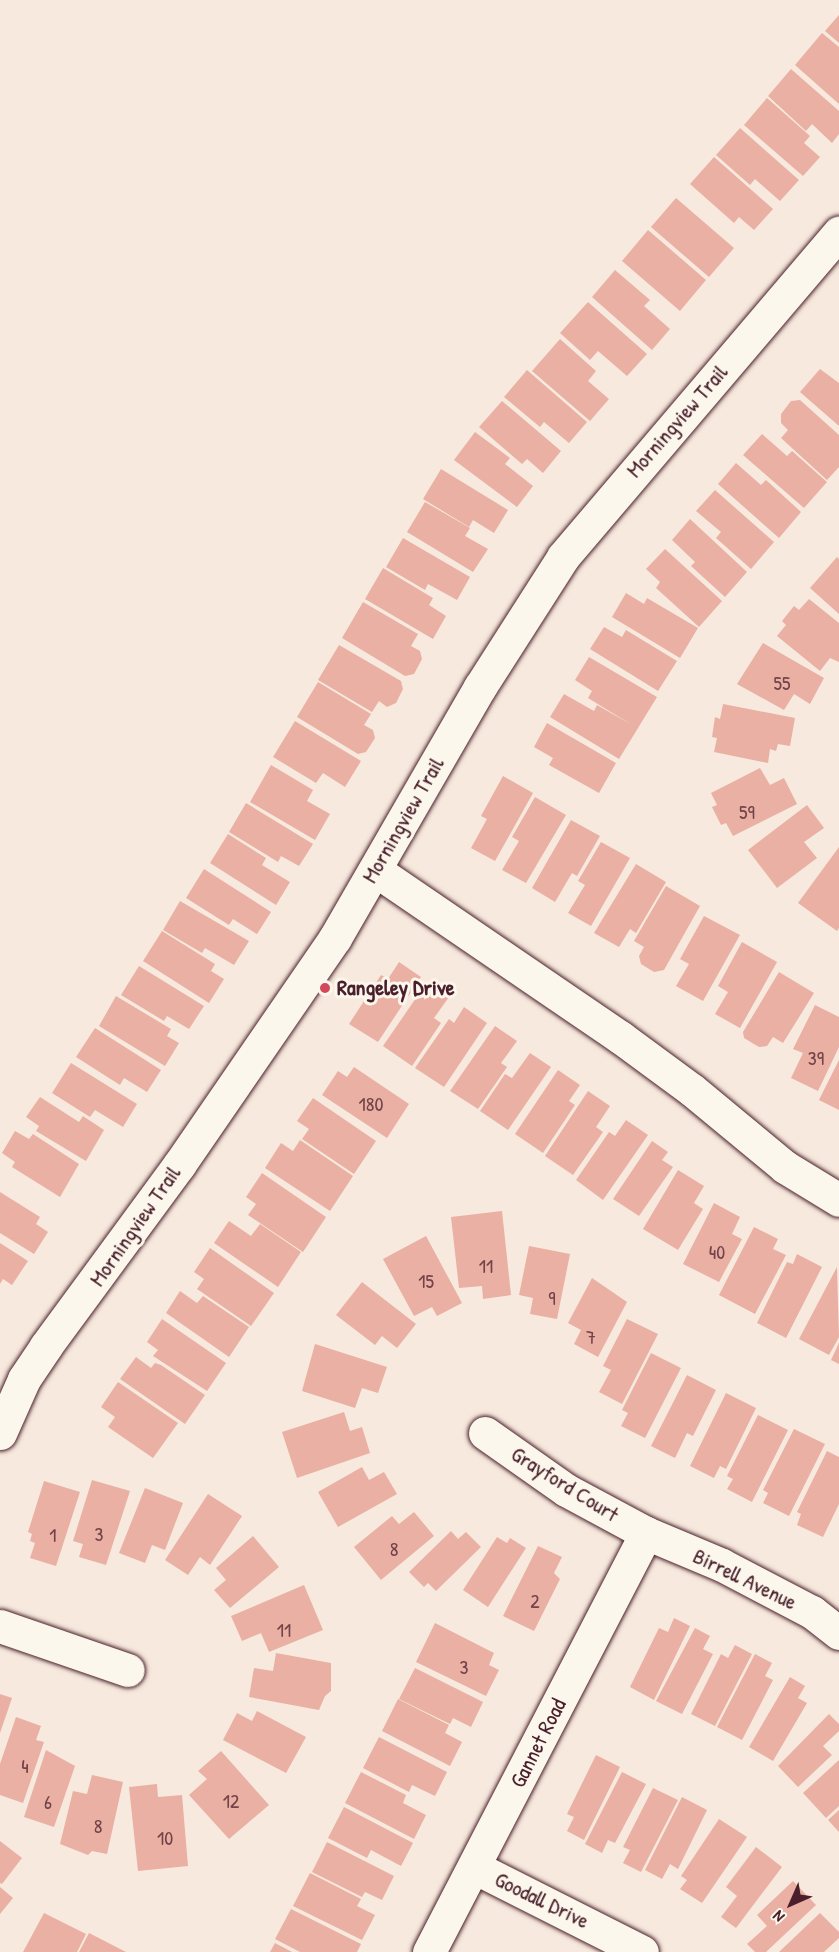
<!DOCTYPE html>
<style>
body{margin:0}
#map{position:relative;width:839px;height:1952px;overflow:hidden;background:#f7e9dd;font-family:"Patrick Hand",sans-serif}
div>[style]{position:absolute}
.building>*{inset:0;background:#e9b0a3}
.roads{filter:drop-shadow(0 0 2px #4a1f2b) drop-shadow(0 0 2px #4a1f2b)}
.minor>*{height:33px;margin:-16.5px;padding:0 16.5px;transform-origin:16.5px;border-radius:16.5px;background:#fbf7ec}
.dots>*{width:16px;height:16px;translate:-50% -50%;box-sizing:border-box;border:3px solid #fbf7ec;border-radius:50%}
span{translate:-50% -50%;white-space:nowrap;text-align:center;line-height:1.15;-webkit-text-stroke:6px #fbf7ec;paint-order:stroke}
.number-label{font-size:20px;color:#724349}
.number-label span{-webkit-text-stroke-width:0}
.street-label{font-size:22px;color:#4a1f2b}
.poi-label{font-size:22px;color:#4a1f2b;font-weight:700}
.left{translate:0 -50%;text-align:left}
.north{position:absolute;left:761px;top:1874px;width:60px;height:60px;-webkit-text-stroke:4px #fbf7ec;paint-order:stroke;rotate:225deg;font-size:16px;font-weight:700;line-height:24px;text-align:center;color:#4a1f2b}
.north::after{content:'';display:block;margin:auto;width:21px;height:27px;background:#4a1f2b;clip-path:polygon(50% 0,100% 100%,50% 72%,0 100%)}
</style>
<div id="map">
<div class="building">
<i style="clip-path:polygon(839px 15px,839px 43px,825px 31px)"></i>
<i style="clip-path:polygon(822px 33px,839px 47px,839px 104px,795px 65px)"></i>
<i style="clip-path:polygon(791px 69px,839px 111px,839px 134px,832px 143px,812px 124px,806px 131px,768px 96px)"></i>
<i style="clip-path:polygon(767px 98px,810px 136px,804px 143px,820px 157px,803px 176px,744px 125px)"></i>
<i style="clip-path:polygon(740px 128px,799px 180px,780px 201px,755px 179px,750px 185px,716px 155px)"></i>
<i style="clip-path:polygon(714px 157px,773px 209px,754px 230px,739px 217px,734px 223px,690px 184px)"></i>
<i style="clip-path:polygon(676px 198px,734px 248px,709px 277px,651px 227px)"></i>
<i style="clip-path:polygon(648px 230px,706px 280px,680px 311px,622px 261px)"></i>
<i style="clip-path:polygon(615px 270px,650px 300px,644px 306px,670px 329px,652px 350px,592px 297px)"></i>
<i style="clip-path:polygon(588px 302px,647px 354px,627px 376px,598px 351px,590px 360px,560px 333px)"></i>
<i style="clip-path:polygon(560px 339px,596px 371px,588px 381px,609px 399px,590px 421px,532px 371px)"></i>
<i style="clip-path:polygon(820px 369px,839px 383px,839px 426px,800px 392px)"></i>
<i style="clip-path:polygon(527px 370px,587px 422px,569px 443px,544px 422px,540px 427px,504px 397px)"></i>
<i style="clip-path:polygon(800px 400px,839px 435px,839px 467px,827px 480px,781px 438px,788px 430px,781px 423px,781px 414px,791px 401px)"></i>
<i style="clip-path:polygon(502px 401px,561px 451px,543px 473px,527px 459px,522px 464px,479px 427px)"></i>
<i style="clip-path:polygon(475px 432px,510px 458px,505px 464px,533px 486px,517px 507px,454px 460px)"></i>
<i style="clip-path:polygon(762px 434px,787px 456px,792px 451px,827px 482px,804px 508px,743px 455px)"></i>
<i style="clip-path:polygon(736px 463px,761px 485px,766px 480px,801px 512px,779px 538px,718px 484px)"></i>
<i style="clip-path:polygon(441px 469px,508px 510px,494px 533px,473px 520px,469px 527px,423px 499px)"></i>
<i style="clip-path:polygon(715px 490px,774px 542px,751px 569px,716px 538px,721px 532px,696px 511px)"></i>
<i style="clip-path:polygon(425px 502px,470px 528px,465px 536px,488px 549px,473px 572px,407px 532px)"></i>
<i style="clip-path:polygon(690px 519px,747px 572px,725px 597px,691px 566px,695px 562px,672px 540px)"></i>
<i style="clip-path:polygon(403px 538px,470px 577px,457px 600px,428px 584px,425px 590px,386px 567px)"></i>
<i style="clip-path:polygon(665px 549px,722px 601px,699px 627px,656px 588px,660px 582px,646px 569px)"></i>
<i style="clip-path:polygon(837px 557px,839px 559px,839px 614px,810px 588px)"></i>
<i style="clip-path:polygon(383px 568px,433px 598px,429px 605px,446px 616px,433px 639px,365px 599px)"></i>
<i style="clip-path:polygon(626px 593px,644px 604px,647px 598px,698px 628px,680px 658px,612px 617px)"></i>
<i style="clip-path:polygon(809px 599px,839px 623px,839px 662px,830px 658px,820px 671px,777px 636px,786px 625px,782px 621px,794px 606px,799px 610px)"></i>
<i style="clip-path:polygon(363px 602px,418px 634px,411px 646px,420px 651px,422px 659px,414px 674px,405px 676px,342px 638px)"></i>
<i style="clip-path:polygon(604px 627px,622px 637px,626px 630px,677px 661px,658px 691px,590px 649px)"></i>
<i style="clip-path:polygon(763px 643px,824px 678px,810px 704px,794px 694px,784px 710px,737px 684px)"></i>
<i style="clip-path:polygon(339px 645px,401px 681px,403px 689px,396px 703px,387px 707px,379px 701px,372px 712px,318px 680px)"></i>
<i style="clip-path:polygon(589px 657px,657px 697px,619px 759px,550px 717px,564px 694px,594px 711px,597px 705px,632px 725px,588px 698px,592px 691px,575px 680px)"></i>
<i style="clip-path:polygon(318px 682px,371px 714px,364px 725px,373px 730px,375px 738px,366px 752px,358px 754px,297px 717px)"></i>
<i style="clip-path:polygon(723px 704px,795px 718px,790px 746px,778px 744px,776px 751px,770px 749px,768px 763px,714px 752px,717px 738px,712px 737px,715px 717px,720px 719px)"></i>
<i style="clip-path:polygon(295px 721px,361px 761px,345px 787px,323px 773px,316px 783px,273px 757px)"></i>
<i style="clip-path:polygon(547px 723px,616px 763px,599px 793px,549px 765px,553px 758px,534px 747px)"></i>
<i style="clip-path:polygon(271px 765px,313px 790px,307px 801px,330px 814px,315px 840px,250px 802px)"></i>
<i style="clip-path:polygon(760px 768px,770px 785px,784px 778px,797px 804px,733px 836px,726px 823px,721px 825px,712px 807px,717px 805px,711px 793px)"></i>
<i style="clip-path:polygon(503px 776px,533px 793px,495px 861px,471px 848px,487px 819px,481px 816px)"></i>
<i style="clip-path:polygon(535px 797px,566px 815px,526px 883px,502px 870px,519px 841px,512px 837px)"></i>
<i style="clip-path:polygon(246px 803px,313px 844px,299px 866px,281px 856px,278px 862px,229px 832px)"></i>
<i style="clip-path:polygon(807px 805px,824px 828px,804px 842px,817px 858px,777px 888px,748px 850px)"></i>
<i style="clip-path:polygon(571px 820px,600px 836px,577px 876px,572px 873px,555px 902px,532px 888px)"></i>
<i style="clip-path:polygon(228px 834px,266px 858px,262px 865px,290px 882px,276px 905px,210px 863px)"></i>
<i style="clip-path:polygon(601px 842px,630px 858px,591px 926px,568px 913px,585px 885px,578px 881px)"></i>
<i style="clip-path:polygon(839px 847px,839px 928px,837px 931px,798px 903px)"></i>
<i style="clip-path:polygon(636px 864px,666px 882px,636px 933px,630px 929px,619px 947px,594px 933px)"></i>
<i style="clip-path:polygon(204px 869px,271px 912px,257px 934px,233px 919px,229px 925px,186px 898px)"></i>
<i style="clip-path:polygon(666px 886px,700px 906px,664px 970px,654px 972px,641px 964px,639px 956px,644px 947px,634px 941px)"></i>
<i style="clip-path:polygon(180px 901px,249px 941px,234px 965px,205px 948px,202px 953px,163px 930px)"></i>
<i style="clip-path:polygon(704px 916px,740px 935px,703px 1001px,676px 986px,689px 964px,680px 959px)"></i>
<i style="clip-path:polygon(162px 931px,215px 964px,211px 971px,224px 979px,209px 1003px,143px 961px)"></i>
<i style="clip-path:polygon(742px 942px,777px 962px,740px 1028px,715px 1014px,728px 992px,718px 986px)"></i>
<i style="clip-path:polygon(399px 962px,421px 977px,378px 1042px,349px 1024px,381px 975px,388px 979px)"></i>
<i style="clip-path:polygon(139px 966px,204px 1006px,189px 1029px,167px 1016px,164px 1021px,121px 995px)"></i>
<i style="clip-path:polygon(779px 972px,814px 993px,783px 1043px,773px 1037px,767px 1046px,759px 1047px,744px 1038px,743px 1032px)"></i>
<i style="clip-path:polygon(427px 982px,449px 997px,434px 1018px,441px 1023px,412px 1066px,383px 1046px)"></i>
<i style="clip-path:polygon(116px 996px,171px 1029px,167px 1036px,179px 1043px,165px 1066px,99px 1026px)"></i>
<i style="clip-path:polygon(815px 1005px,839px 1017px,839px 1047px,818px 1091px,791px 1078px,803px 1053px,793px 1049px)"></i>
<i style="clip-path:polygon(464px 1007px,487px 1023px,444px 1087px,415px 1068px,449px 1019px,454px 1023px)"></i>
<i style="clip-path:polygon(495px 1026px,517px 1041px,501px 1063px,507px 1067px,478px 1109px,450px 1091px)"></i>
<i style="clip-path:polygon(95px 1028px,161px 1070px,147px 1092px,124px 1078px,120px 1085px,76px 1057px)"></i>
<i style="clip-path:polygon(530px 1053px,551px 1067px,508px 1130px,480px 1111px,505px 1074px,512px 1078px)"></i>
<i style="clip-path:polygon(839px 1060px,839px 1110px,819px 1100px)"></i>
<i style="clip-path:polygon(71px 1063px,137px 1104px,123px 1127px,95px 1110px,90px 1117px,52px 1093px)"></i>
<i style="clip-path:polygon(354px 1067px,409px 1104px,387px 1138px,322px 1095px,338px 1071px,347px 1077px)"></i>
<i style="clip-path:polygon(558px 1070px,580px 1085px,569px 1101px,575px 1105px,543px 1153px,515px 1134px)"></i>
<i style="clip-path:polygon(588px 1091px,610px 1106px,596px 1127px,603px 1132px,573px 1175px,545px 1156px)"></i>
<i style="clip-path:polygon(40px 1097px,79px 1122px,83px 1116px,104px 1130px,86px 1161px,36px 1131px,39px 1126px,26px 1117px)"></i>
<i style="clip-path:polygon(313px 1098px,376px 1141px,354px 1174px,302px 1139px,309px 1129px,297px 1121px)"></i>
<i style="clip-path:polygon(626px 1120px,648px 1135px,603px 1200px,576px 1180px,609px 1132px,615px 1136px)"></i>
<i style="clip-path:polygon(15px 1131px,29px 1139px,33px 1134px,79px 1164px,60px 1197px,12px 1167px,15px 1162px,2px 1153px)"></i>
<i style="clip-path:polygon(300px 1140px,353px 1176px,330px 1211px,265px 1168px,281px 1143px,293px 1151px)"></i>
<i style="clip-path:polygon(652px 1141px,668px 1152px,662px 1160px,673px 1167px,639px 1216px,613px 1199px)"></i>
<i style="clip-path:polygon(678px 1170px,704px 1186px,694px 1203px,703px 1209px,678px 1250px,643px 1229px)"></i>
<i style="clip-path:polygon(262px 1173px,326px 1217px,303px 1252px,248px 1215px,256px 1204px,246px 1197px)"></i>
<i style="clip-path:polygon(0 1192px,40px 1217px,36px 1224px,48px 1232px,34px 1254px,0 1233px)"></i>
<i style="clip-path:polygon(714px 1203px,740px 1217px,732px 1234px,742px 1239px,719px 1282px,683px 1264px)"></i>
<i style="clip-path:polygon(502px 1211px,511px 1295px,483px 1299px,482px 1286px,459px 1288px,451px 1217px)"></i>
<i style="clip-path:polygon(229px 1221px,251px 1236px,260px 1224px,301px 1252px,278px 1287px,214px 1243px)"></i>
<i style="clip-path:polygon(754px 1227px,778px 1239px,773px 1249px,786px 1255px,755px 1314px,719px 1295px)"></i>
<i style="clip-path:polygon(426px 1236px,462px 1303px,437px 1316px,432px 1307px,414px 1316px,383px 1259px)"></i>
<i style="clip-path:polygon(0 1243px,28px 1261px,12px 1285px,3px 1279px,0 1284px)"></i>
<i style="clip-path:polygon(529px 1246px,570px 1254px,557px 1319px,530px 1314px,533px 1298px,519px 1295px)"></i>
<i style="clip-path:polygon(210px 1248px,274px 1293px,251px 1326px,197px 1289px,204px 1279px,194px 1272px)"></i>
<i style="clip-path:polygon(797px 1254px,822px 1267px,786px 1338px,757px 1323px,787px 1262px,793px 1264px)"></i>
<i style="clip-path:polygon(837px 1267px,839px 1337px,829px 1355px,799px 1339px)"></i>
<i style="clip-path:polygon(592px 1278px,627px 1302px,598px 1357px,574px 1344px,581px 1330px,568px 1323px)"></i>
<i style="clip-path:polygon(362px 1282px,416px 1324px,397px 1348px,382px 1336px,375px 1345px,336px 1315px)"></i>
<i style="clip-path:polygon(180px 1291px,197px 1303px,203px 1296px,249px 1327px,229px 1357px,166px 1313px)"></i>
<i style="clip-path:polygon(162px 1319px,226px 1363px,207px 1391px,153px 1356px,158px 1350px,147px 1342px)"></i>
<i style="clip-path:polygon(627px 1319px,658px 1334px,622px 1404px,599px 1392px,611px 1370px,603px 1366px)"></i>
<i style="clip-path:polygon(839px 1343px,839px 1364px,831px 1360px)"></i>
<i style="clip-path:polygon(315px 1344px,387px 1367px,378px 1393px,362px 1388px,355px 1408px,302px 1391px)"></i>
<i style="clip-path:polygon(651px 1353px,681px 1368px,645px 1438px,621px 1426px,628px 1413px,622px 1410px)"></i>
<i style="clip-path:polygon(136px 1357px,151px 1368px,155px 1363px,161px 1365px,205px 1395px,185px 1424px,120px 1379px)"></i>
<i style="clip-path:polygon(687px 1375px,716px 1390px,693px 1436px,687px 1433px,675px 1458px,651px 1446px)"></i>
<i style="clip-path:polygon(118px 1382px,178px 1423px,153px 1458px,108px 1427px,115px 1417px,101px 1407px)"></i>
<i style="clip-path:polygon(726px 1393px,756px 1408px,726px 1469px,720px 1466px,714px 1478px,690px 1466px)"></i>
<i style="clip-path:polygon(344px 1412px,350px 1431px,362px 1427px,370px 1453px,297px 1478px,282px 1432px)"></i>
<i style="clip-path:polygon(758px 1415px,788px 1430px,752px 1502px,727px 1489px,733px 1479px,727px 1476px)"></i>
<i style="clip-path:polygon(794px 1429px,825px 1444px,789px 1516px,763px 1503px,768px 1493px,763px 1490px)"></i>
<i style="clip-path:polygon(827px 1451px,839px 1457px,839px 1504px,823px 1537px,797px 1525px,801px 1514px,797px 1512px)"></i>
<i style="clip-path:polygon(362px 1467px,369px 1480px,384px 1472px,397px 1494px,338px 1527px,318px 1492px)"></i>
<i style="clip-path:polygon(92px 1480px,130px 1491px,106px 1565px,79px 1557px,83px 1544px,73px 1541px)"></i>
<i style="clip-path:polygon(44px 1481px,80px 1492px,56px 1566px,30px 1558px,35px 1543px,30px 1541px,32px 1534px,28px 1532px)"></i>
<i style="clip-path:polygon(145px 1488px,183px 1503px,165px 1550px,152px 1545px,145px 1563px,119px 1553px)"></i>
<i style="clip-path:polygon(208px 1494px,242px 1516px,210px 1565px,200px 1557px,188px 1575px,165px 1560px)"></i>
<i style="clip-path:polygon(414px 1512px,434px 1536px,381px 1580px,354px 1547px,392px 1516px,399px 1524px)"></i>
<i style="clip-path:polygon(451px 1531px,458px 1539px,466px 1532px,481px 1547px,436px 1591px,428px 1583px,424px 1587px,409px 1572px)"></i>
<i style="clip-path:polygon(253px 1536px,279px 1567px,230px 1608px,214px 1590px,226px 1580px,216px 1568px)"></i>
<i style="clip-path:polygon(497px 1537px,507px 1543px,510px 1538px,526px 1548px,488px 1607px,463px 1590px)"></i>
<i style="clip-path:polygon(538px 1546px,562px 1557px,554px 1573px,560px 1579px,534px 1631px,503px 1616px)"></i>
<i style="clip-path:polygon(304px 1585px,323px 1630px,269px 1652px,261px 1633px,242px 1641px,231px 1616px)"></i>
<i style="clip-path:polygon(674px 1618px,690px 1626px,654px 1700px,630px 1687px,659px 1628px,668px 1632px)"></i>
<i style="clip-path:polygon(435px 1623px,494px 1653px,489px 1665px,499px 1670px,486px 1696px,416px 1662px)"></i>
<i style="clip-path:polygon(695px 1628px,710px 1636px,703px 1649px,713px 1654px,682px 1714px,656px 1701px)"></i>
<i style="clip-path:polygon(735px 1645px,752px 1654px,715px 1726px,691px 1714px,721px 1654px,728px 1658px)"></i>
<i style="clip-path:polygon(276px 1653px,331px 1663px,331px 1691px,325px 1696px,319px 1710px,249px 1697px,254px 1668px,273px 1671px)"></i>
<i style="clip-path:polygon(755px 1654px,772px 1663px,765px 1676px,773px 1680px,742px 1740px,717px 1727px)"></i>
<i style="clip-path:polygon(415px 1668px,483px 1702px,471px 1727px,453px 1718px,450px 1724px,399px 1699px)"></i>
<i style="clip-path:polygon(790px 1677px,805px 1686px,798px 1698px,807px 1703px,773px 1761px,749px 1747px)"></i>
<i style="clip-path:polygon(0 1694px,12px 1698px,0 1733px)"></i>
<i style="clip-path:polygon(398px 1699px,449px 1725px,445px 1733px,462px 1742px,450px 1766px,382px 1731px)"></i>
<i style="clip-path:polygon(257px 1711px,306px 1737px,286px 1773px,223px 1740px,237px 1713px,252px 1721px)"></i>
<i style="clip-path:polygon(829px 1714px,839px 1724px,839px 1731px,823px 1746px,832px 1755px,798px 1787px,778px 1766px)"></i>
<i style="clip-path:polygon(16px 1717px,41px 1726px,36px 1740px,44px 1742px,23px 1803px,0 1795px,0 1764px)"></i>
<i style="clip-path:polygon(379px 1737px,447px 1772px,435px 1796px,412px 1785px,409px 1792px,363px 1768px)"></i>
<i style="clip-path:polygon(46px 1750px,75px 1766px,54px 1827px,24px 1817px)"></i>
<i style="clip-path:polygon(221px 1751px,269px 1805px,229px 1839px,189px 1795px,207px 1779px,198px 1771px)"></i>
<i style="clip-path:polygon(596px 1755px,620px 1767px,584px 1840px,567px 1831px,574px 1817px,567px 1814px)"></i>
<i style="clip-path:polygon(839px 1760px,839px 1806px,826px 1818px,803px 1793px)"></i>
<i style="clip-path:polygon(361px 1772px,406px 1795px,403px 1803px,426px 1815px,414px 1839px,345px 1803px)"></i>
<i style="clip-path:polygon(622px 1772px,646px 1784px,615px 1843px,608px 1840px,602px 1853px,585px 1844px)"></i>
<i style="clip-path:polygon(92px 1775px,123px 1782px,107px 1854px,92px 1851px,88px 1855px,60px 1844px,73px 1791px,87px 1794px)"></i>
<i style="clip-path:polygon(157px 1784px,158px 1797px,182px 1795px,188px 1866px,138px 1871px,129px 1787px)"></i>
<i style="clip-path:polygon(653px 1788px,678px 1800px,641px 1872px,623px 1863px,630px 1850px,623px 1847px)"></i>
<i style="clip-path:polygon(682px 1797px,707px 1810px,678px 1869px,670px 1864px,662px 1879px,645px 1870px)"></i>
<i style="clip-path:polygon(344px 1807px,413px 1843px,401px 1866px,371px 1850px,367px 1858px,328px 1838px)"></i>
<i style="clip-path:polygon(839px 1810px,839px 1832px,828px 1820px)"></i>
<i style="clip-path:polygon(719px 1819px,747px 1837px,702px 1903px,680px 1889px,687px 1880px,681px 1876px)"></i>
<i style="clip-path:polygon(0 1841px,22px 1858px,2px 1884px,0 1883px)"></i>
<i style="clip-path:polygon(327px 1842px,394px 1876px,382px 1900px,365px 1892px,362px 1897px,312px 1872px)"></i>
<i style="clip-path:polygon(756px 1847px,782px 1867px,736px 1928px,721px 1917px,737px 1896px,726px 1887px)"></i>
<i style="clip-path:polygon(310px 1873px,361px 1899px,357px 1906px,375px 1915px,362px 1940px,293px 1906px)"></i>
<i style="clip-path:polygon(793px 1881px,816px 1905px,766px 1952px,755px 1952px,747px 1944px,767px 1926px,757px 1915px)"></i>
<i style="clip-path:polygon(0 1887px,13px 1898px,0 1914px)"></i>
<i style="clip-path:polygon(291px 1909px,361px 1944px,357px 1952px,300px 1952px,275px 1939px)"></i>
<i style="clip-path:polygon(44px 1913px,86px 1934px,77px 1952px,23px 1952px)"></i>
<i style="clip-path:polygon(820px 1913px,839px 1932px,839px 1938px,824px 1952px,779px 1952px)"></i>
<i style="clip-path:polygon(89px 1933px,126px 1952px,79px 1952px)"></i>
<i style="clip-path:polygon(275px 1943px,292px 1952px,270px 1952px)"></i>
</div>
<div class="roads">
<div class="minor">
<i style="left:375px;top:870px;width:297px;rotate:34.3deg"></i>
<i style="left:620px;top:1037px;width:89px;rotate:36.4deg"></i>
<i style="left:692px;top:1090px;width:121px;rotate:39.6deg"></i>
<i style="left:785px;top:1167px;width:63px;rotate:31.4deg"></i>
<i style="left:0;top:1433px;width:59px;rotate:-66deg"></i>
<i style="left:24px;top:1379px;width:40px;rotate:-56deg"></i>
<i style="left:46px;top:1346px;width:225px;rotate:-53.7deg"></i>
<i style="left:179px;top:1165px;width:275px;rotate:-55.5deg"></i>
<i style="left:335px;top:938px;width:290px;rotate:-60deg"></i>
<i style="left:480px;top:687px;width:154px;rotate:-57.4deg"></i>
<i style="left:563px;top:557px;width:426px;rotate:-49.6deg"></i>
<i style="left:485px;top:1433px;width:99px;rotate:35.1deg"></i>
<i style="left:566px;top:1490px;width:91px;rotate:28.3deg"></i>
<i style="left:646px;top:1533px;width:82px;rotate:22.8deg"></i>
<i style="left:722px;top:1565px;width:102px;rotate:27.6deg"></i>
<i style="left:812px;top:1612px;width:34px;rotate:38deg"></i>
<i style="left:0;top:1626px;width:135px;rotate:19deg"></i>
<i style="left:474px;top:1867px;width:188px;rotate:26.8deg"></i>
<i style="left:429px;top:1952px;width:472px;rotate:-62.6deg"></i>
</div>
</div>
<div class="dots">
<i style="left:325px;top:988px;background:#d1495b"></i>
</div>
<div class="number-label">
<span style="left:782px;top:682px">55</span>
<span style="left:747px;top:811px">59</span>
<span style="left:816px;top:1057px">39</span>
<span style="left:371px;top:1103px">180</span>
<span style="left:717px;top:1251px">40</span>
<span style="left:486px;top:1265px">11</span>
<span style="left:426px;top:1280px">15</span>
<span style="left:552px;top:1297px">9</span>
<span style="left:591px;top:1336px">7</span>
<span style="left:99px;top:1533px">3</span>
<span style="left:53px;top:1534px">1</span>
<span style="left:394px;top:1548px">8</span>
<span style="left:535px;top:1600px">2</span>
<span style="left:284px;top:1629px">11</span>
<span style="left:464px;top:1666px">3</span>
<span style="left:25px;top:1765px">4</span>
<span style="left:231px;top:1800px">12</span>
<span style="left:48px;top:1801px">6</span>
<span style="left:98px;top:1825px">8</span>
<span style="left:165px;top:1837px">10</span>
</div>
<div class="street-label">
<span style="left:677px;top:421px;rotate:-49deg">Morningview Trail</span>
<span style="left:403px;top:820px;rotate:-60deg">Morningview Trail</span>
<span style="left:135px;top:1226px;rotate:-55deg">Morningview Trail</span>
<span style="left:565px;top:1484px;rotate:32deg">Grayford Court</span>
<span style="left:745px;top:1579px;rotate:26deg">Birrell Avenue</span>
<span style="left:538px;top:1743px;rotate:-63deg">Gannet Road</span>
<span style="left:542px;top:1900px;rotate:26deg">Goodall Drive</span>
</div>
<div class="poi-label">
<span class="left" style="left:337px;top:988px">Rangeley Drive</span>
</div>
<div class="north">N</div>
</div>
